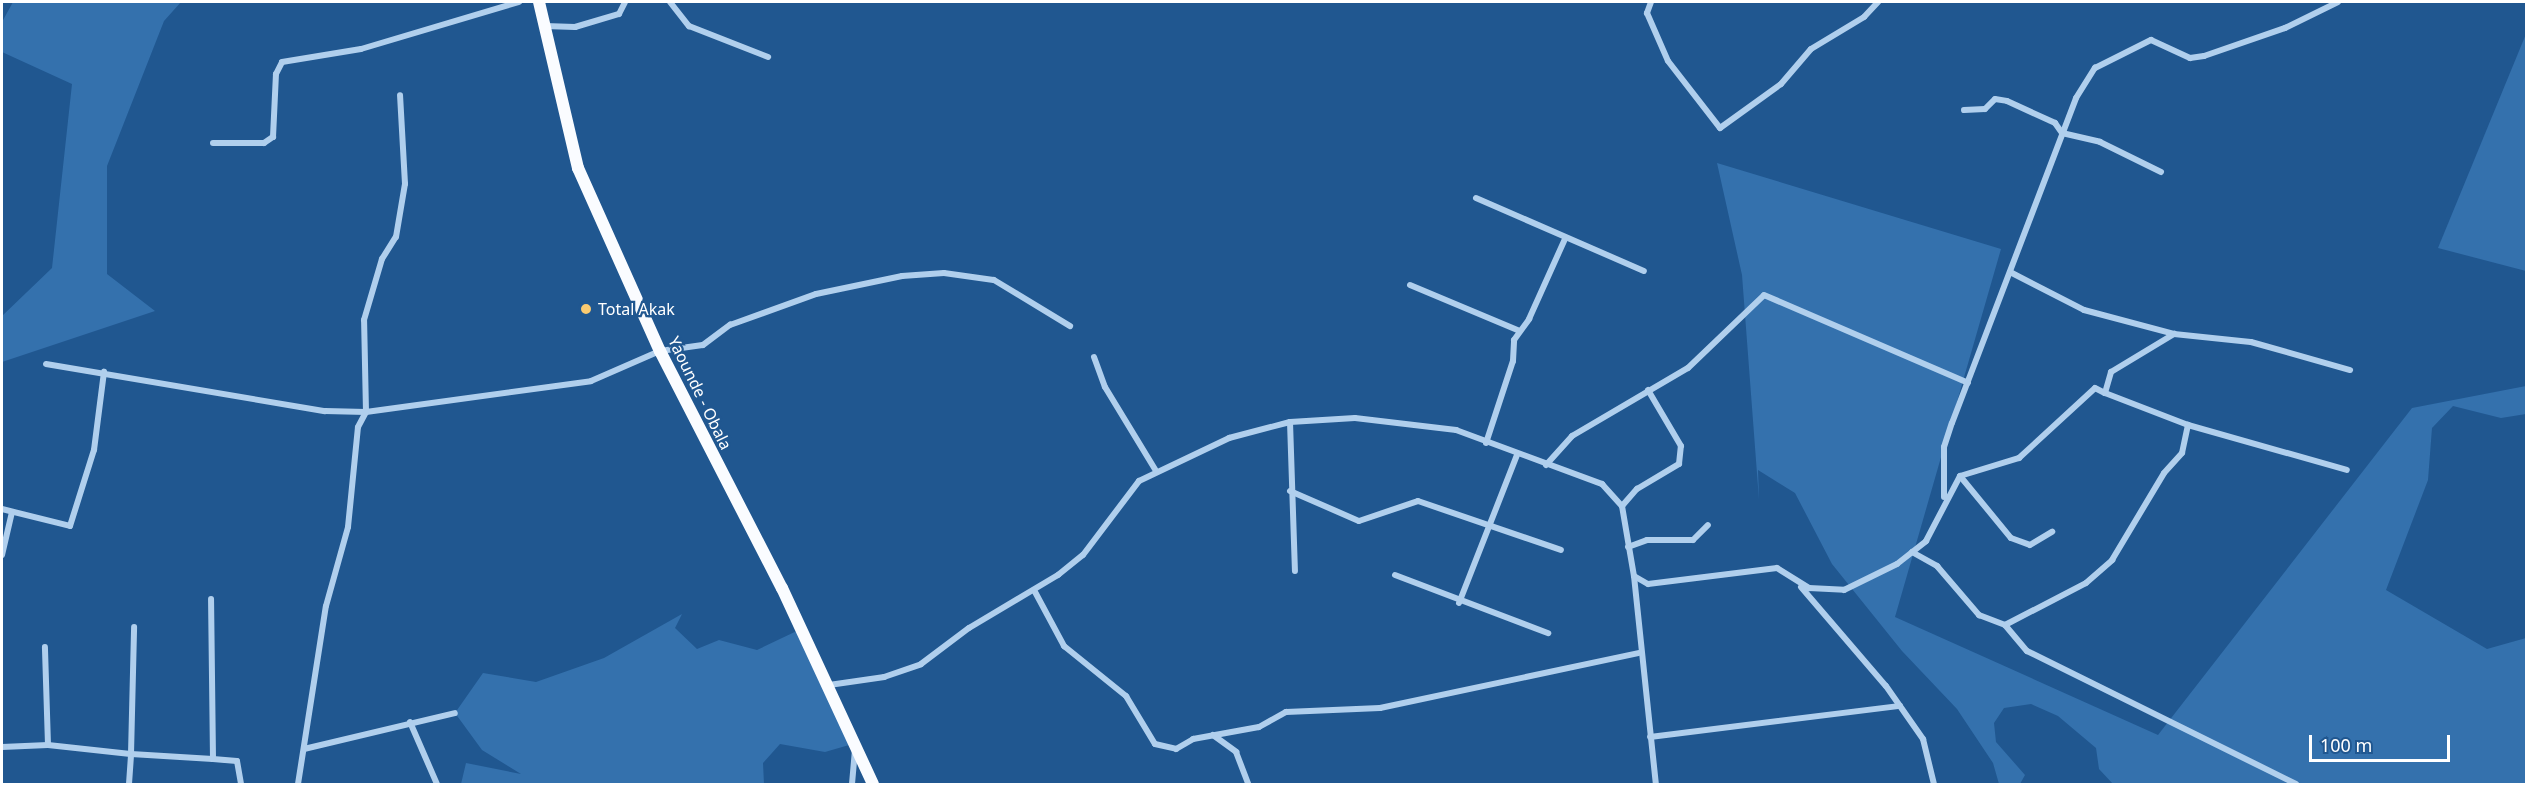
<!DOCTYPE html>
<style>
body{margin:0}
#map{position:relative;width:2528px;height:786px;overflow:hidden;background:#205790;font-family:"Noto Sans",sans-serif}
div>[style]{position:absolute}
.green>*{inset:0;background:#3471ad}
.minor>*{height:6px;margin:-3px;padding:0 3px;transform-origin:3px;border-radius:3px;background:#b0cfed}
.trunk>*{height:12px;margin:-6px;padding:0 6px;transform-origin:6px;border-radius:6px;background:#fafcff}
.dots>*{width:16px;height:16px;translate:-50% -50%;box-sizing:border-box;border:3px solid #205790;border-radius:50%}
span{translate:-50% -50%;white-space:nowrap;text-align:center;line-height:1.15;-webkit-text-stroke:4.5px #205790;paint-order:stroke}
.poi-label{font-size:16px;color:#fff}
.left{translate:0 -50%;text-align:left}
.street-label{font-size:16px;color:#fff}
.frame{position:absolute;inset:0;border:3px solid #fff;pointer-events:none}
.scale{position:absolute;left:2309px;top:735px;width:141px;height:27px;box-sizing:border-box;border:3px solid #fff;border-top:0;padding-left:8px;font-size:18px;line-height:21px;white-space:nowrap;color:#fff;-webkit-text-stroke:4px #205790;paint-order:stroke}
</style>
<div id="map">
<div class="green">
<i style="clip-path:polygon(13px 2px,181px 2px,164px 21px,107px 166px,107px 274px,155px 311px,2px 362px,2px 316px,52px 268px,72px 84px,2px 52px,2px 22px)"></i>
<i style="clip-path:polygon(2526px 34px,2526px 271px,2438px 248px)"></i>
<i style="clip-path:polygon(1717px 163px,2001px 249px,1895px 617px,2158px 735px,2412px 408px,2526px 386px,2526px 414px,2501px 418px,2453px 406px,2432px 428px,2428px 480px,2386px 590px,2487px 649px,2526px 638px,2526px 784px,2113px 784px,2099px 769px,2096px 748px,2058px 716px,2031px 704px,2004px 708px,1994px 723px,1996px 742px,2025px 775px,2020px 784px,1999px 784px,1993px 763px,1957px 709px,1902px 651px,1832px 564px,1795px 493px,1758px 470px,1759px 500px,1742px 275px)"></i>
<i style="clip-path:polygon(682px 614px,675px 628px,697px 649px,719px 640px,757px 650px,801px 629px,856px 743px,825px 752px,780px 744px,763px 763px,764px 784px,461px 784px,466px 763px,521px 774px,482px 750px,455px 713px,483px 673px,536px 682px,604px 658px)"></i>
</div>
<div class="minor">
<i style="left:670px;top:2px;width:31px;rotate:52deg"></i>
<i style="left:689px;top:26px;width:85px;rotate:21.4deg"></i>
<i style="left:1651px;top:2px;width:12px;rotate:110deg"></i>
<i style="left:1647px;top:13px;width:52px;rotate:66.4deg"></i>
<i style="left:1668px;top:61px;width:85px;rotate:52.2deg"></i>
<i style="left:1720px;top:128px;width:75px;rotate:-35.8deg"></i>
<i style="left:1781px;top:84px;width:46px;rotate:-49.4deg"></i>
<i style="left:1811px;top:49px;width:62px;rotate:-31.1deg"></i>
<i style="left:1864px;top:17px;width:21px;rotate:-47deg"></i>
<i style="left:545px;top:26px;width:30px;rotate:2deg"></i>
<i style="left:575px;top:27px;width:46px;rotate:-16.5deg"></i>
<i style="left:619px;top:14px;width:13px;rotate:-63deg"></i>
<i style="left:1964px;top:110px;width:21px;rotate:-3deg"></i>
<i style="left:1985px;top:109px;width:14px;rotate:-45deg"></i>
<i style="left:1995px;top:99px;width:12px;rotate:9deg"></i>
<i style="left:2007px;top:101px;width:53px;rotate:24.6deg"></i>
<i style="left:2055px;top:123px;width:12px;rotate:55deg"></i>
<i style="left:2062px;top:133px;width:39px;rotate:13deg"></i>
<i style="left:2100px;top:142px;width:68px;rotate:26.2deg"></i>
<i style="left:213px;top:143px;width:51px"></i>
<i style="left:264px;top:143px;width:11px;rotate:-34deg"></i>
<i style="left:273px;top:137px;width:63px;rotate:-87.3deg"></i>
<i style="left:276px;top:74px;width:13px;rotate:-63deg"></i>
<i style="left:282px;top:62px;width:80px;rotate:-9.3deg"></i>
<i style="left:361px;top:49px;width:165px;rotate:-16.6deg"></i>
<i style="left:1476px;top:198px;width:183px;rotate:23.5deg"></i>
<i style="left:2010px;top:272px;width:83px;rotate:27.2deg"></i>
<i style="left:2084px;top:310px;width:93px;rotate:14.9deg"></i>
<i style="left:1410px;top:285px;width:119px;rotate:22.7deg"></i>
<i style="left:1094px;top:357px;width:32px;rotate:70deg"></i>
<i style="left:1105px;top:387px;width:98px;rotate:58.7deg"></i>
<i style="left:46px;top:364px;width:283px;rotate:9.6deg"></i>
<i style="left:325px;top:411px;width:41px;rotate:1.4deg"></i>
<i style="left:366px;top:412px;width:227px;rotate:-7.8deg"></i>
<i style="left:591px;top:381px;width:75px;rotate:-23.5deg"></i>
<i style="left:660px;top:351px;width:43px;rotate:-7.9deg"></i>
<i style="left:703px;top:345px;width:34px;rotate:-37deg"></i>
<i style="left:730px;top:325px;width:91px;rotate:-19.8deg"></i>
<i style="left:816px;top:294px;width:88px;rotate:-11.8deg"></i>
<i style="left:902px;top:276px;width:42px;rotate:-4.1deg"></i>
<i style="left:944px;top:273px;width:50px;rotate:8deg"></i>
<i style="left:994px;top:280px;width:89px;rotate:31.2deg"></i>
<i style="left:2105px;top:393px;width:89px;rotate:21.1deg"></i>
<i style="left:2188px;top:425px;width:165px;rotate:15.8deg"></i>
<i style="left:1290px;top:422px;width:149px;rotate:88.1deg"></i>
<i style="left:1486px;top:443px;width:86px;rotate:-71.8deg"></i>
<i style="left:1513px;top:361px;width:21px;rotate:-87deg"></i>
<i style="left:1514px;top:340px;width:26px;rotate:-54deg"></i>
<i style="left:1529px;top:319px;width:88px;rotate:-65.8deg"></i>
<i style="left:1546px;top:465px;width:39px;rotate:-48deg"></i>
<i style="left:1572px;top:436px;width:134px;rotate:-30.4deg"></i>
<i style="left:1688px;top:368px;width:105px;rotate:-43.8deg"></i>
<i style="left:1764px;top:295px;width:222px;rotate:23.3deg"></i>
<i style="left:1960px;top:476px;width:80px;rotate:50.6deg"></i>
<i style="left:2011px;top:538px;width:20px;rotate:20deg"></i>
<i style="left:2030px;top:545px;width:26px;rotate:-31deg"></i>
<i style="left:1290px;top:491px;width:75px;rotate:23.5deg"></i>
<i style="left:1359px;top:521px;width:62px;rotate:-18.7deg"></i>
<i style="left:1418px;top:501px;width:151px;rotate:18.9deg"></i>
<i style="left:1944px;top:497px;width:50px;rotate:-90deg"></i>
<i style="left:1944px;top:447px;width:25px;rotate:-72deg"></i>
<i style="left:1952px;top:423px;width:348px;rotate:-69.1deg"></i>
<i style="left:2076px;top:98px;width:36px;rotate:-58deg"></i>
<i style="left:2095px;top:68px;width:63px;rotate:-26.6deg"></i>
<i style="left:2151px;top:40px;width:43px;rotate:24.8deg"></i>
<i style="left:2190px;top:58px;width:14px;rotate:-8deg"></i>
<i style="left:2204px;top:56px;width:86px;rotate:-19.1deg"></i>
<i style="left:2285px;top:28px;width:59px;rotate:-26.1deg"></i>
<i style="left:1622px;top:506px;width:23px;rotate:-49deg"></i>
<i style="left:1637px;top:489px;width:49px;rotate:-30.8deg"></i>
<i style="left:1679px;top:464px;width:18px;rotate:-84deg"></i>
<i style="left:1681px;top:446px;width:65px;rotate:-120.5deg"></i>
<i style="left:2px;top:509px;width:70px;rotate:14deg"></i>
<i style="left:70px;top:526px;width:80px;rotate:-72.5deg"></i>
<i style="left:94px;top:450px;width:79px;rotate:-82.7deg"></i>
<i style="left:1628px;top:547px;width:20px;rotate:-20deg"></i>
<i style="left:1647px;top:540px;width:46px"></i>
<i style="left:1693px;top:540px;width:21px;rotate:-45deg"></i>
<i style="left:1912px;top:552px;width:29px;rotate:29deg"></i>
<i style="left:1937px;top:566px;width:65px;rotate:49.4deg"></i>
<i style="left:1979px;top:615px;width:28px;rotate:21deg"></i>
<i style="left:2005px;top:625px;width:34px;rotate:50deg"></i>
<i style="left:2027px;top:651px;width:300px;rotate:26.3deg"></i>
<i style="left:2px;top:555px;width:44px;rotate:-76.9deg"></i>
<i style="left:1395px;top:575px;width:164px;rotate:20.8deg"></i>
<i style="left:1634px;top:576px;width:209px;rotate:84deg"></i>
<i style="left:1801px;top:587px;width:130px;rotate:49.4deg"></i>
<i style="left:1886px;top:686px;width:65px;rotate:55.1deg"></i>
<i style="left:1923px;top:739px;width:46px;rotate:76.3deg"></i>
<i style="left:1034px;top:590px;width:64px;rotate:61.8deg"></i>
<i style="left:1064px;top:646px;width:80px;rotate:38.9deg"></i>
<i style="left:1126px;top:696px;width:56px;rotate:58.9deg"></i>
<i style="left:1155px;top:744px;width:22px;rotate:13deg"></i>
<i style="left:1176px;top:749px;width:20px;rotate:-30deg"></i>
<i style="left:1193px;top:739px;width:67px;rotate:-10.3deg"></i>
<i style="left:1259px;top:727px;width:31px;rotate:-29deg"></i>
<i style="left:1286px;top:712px;width:94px;rotate:-2.4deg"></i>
<i style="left:1380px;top:708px;width:264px;rotate:-12deg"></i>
<i style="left:1459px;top:603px;width:159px;rotate:-68.6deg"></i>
<i style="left:2005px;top:625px;width:91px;rotate:-27.4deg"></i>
<i style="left:2086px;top:583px;width:35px;rotate:-41deg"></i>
<i style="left:2112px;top:560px;width:101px;rotate:-59.1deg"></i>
<i style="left:2164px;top:473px;width:27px;rotate:-48deg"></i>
<i style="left:2182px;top:453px;width:29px;rotate:-78deg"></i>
<i style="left:829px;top:685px;width:56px;rotate:-8.3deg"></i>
<i style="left:884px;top:677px;width:39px;rotate:-19deg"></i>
<i style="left:921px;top:664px;width:60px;rotate:-36.9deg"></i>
<i style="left:969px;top:628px;width:104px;rotate:-30.8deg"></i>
<i style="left:1058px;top:575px;width:32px;rotate:-39deg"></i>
<i style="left:1083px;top:555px;width:93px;rotate:-52.9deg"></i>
<i style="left:1139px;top:481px;width:100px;rotate:-25.5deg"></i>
<i style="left:1229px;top:438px;width:63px;rotate:-14.7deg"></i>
<i style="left:1290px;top:422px;width:65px;rotate:-3.5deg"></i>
<i style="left:1355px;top:418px;width:102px;rotate:6.8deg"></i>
<i style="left:1456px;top:430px;width:156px;rotate:20.3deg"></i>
<i style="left:1602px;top:484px;width:30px;rotate:48deg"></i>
<i style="left:1622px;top:506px;width:71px;rotate:80.3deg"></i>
<i style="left:1634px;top:576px;width:16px;rotate:30deg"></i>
<i style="left:1648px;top:584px;width:130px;rotate:-7.1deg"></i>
<i style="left:1777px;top:568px;width:38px;rotate:32deg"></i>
<i style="left:1809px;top:588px;width:35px;rotate:3deg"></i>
<i style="left:1844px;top:590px;width:59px;rotate:-26.1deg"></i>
<i style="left:1897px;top:564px;width:37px;rotate:-38deg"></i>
<i style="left:1926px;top:541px;width:73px;rotate:-62.4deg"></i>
<i style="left:1960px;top:476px;width:62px;rotate:-17deg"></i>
<i style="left:2019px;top:458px;width:103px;rotate:-42.6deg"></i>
<i style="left:2095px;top:388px;width:11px;rotate:27deg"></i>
<i style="left:2105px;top:393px;width:22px;rotate:-74deg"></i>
<i style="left:2111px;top:372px;width:74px;rotate:-31.1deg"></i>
<i style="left:2174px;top:334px;width:77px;rotate:5.9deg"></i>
<i style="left:2251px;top:342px;width:103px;rotate:15.8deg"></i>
<i style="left:410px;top:722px;width:68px;rotate:66.5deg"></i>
<i style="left:1213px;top:735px;width:29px;rotate:36deg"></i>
<i style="left:1236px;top:752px;width:34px;rotate:69deg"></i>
<i style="left:1650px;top:737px;width:252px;rotate:-7.1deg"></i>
<i style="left:48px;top:745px;width:83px;rotate:6.2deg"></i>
<i style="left:131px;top:754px;width:127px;rotate:-88.6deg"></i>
<i style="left:2px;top:747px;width:46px;rotate:-2.5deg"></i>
<i style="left:48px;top:745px;width:98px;rotate:-91.8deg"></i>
<i style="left:304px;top:749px;width:155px;rotate:-13.4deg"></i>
<i style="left:213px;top:759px;width:24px;rotate:5deg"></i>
<i style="left:237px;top:761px;width:23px;rotate:80deg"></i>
<i style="left:129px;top:784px;width:30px;rotate:-86deg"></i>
<i style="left:131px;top:754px;width:82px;rotate:3.5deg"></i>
<i style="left:213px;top:759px;width:160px;rotate:-90.7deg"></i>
<i style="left:298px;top:784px;width:180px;rotate:-81.1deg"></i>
<i style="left:326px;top:606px;width:82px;rotate:-74.4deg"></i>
<i style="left:348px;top:527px;width:100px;rotate:-84.3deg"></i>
<i style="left:358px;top:427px;width:17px;rotate:-62deg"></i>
<i style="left:366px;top:412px;width:92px;rotate:-91.2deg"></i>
<i style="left:364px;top:320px;width:64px;rotate:-73.6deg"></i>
<i style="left:382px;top:259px;width:26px;rotate:-58deg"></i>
<i style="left:396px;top:237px;width:54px;rotate:-80.4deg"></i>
<i style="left:405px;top:184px;width:89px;rotate:-93.2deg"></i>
<i style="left:852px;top:784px;width:34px;rotate:-85deg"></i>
</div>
<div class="trunk">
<i style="left:539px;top:2px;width:171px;rotate:76.8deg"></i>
<i style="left:578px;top:168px;width:201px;rotate:65.9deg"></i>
<i style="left:660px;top:351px;width:267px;rotate:62.8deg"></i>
<i style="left:782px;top:588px;width:216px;rotate:65.1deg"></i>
</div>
<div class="dots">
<i style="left:586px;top:309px;background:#facb71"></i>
</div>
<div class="poi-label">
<span class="left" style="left:598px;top:309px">Total Akak</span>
</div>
<div class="street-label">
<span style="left:700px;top:393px;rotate:64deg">Yaounde - Obala</span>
</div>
<div class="frame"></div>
<div class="scale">100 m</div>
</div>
